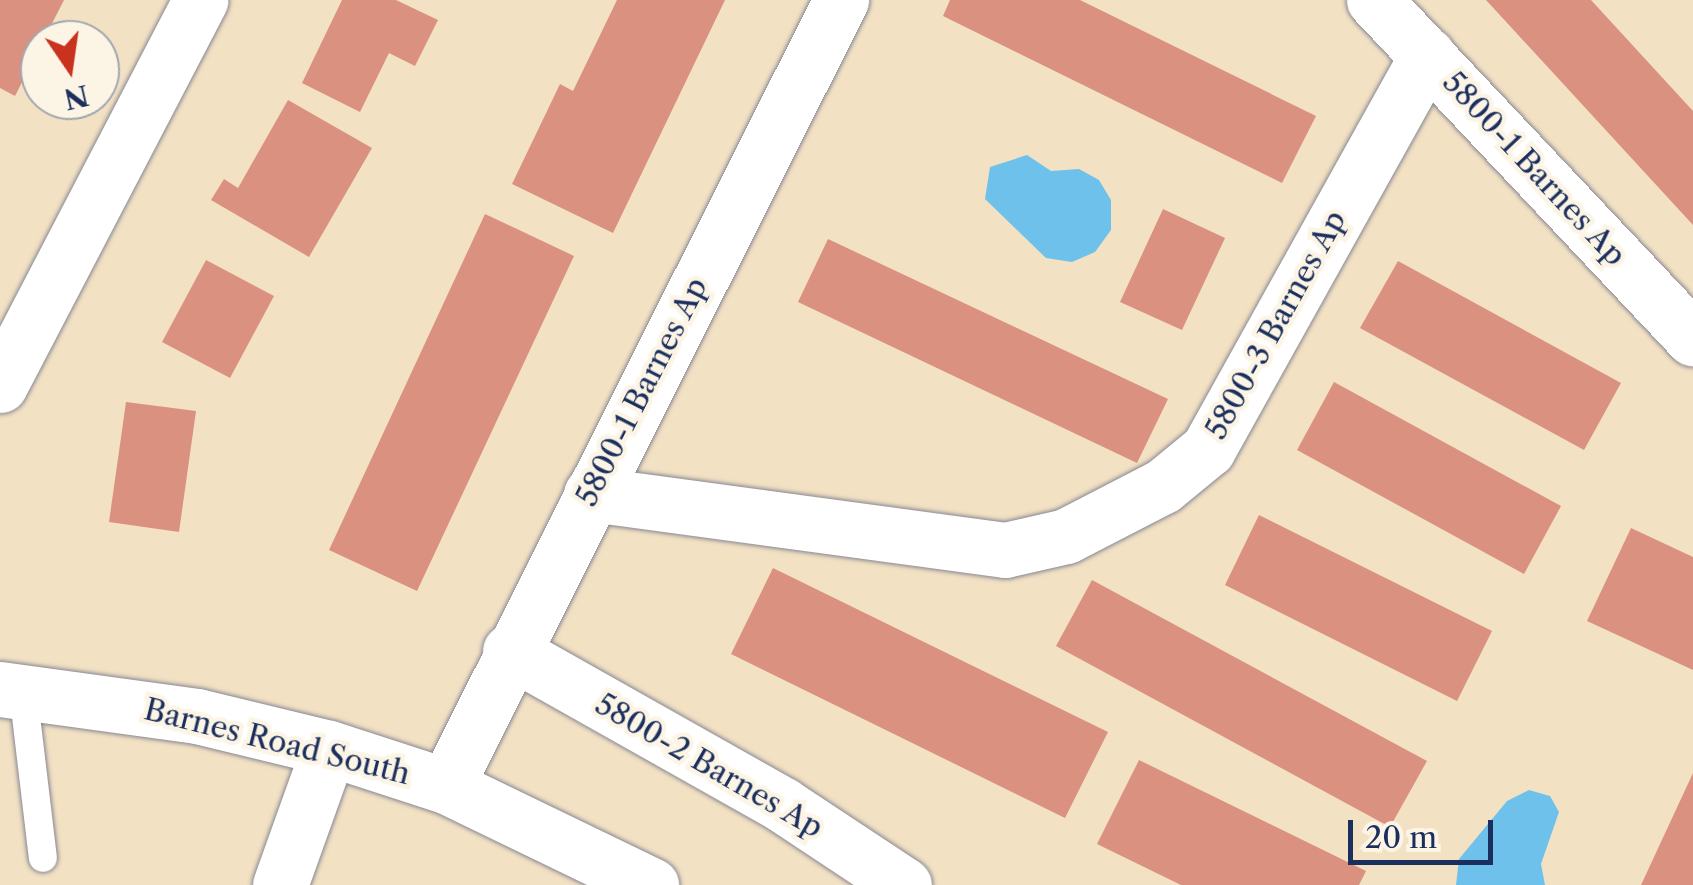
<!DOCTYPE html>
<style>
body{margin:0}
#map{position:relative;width:1693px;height:885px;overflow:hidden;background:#f3e1c4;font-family:"Libre Caslon Text",serif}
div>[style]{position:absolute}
.water>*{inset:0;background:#6ec1ea}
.building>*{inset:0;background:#da9180}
.roads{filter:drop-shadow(0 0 2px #878891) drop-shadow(0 0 2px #878891)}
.service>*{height:28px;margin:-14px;padding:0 14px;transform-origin:14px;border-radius:14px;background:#fff}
.minor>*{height:55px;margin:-27.5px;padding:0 27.5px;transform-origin:27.5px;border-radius:27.5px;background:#fff}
.tertiary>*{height:55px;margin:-27.5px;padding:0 27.5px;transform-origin:27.5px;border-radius:27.5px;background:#fff}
span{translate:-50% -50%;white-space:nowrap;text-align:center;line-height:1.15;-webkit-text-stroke:9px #fcf5e5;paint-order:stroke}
.street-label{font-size:30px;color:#1b2f5e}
.north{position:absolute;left:20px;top:20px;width:100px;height:100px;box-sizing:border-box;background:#fcf5e5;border:2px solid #a2a6af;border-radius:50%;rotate:167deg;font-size:28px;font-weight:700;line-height:40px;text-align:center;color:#1b2f5e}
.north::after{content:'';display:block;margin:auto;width:35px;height:45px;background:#c8321e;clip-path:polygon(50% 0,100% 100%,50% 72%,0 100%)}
.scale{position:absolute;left:1348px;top:820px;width:145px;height:45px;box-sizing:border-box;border:5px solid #1b2f5e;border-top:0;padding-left:12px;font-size:30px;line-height:35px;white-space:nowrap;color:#1b2f5e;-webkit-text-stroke:8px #fcf5e5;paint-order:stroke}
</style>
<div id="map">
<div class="water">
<i style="clip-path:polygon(1027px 155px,1051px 171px,1079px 169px,1099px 180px,1111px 200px,1111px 230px,1095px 252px,1072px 262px,1046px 258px,985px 199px,990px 167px)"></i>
<i style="clip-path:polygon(1529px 790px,1550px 796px,1559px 812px,1541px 864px,1545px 885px,1456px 885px,1459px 859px,1507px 801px)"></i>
</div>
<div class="building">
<i style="clip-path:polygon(0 0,64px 0,15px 96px,0 88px)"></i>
<i style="clip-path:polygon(342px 0,396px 0,438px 20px,415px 66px,389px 53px,360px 112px,302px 83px)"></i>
<i style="clip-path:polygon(617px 0,725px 0,613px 233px,512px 184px,560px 84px,573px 91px)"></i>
<i style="clip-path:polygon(950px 0,1080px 0,1316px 116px,1282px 183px,943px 16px)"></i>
<i style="clip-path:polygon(1486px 0,1591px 0,1693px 111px,1693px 225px)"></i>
<i style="clip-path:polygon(288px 100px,372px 148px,309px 257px,211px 200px,224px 179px,238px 188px)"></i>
<i style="clip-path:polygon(1163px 209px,1225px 238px,1182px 330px,1120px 302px)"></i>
<i style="clip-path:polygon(485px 214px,574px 256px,417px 591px,329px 550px)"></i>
<i style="clip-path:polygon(828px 239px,1168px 399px,1137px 463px,798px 302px)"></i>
<i style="clip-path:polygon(206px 260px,274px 296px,230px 378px,162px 342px)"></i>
<i style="clip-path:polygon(1398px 261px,1621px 383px,1584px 450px,1360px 328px)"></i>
<i style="clip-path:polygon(1334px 382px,1561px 506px,1524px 574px,1297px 450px)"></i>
<i style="clip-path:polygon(126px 402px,196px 411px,179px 532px,109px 522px)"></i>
<i style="clip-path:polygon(1259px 515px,1492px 631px,1457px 701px,1225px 585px)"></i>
<i style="clip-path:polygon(1631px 528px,1693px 557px,1693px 670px,1587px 621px)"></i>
<i style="clip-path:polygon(773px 568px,1108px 732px,1065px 818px,731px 654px)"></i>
<i style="clip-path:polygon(1092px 580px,1427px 761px,1390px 827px,1056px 646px)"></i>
<i style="clip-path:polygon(1139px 760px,1366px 871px,1359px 885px,1181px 885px,1097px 844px)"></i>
<i style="clip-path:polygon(1693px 773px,1693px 885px,1641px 885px)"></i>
</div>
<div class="roads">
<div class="service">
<i style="left:23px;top:691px;width:168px;rotate:83.2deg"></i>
</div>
<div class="minor">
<i style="left:1374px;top:0;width:465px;rotate:46.7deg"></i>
<i style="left:0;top:385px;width:434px;rotate:-62.5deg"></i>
<i style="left:591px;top:494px;width:418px;rotate:7.7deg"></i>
<i style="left:1005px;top:550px;width:63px;rotate:-12.9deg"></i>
<i style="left:1066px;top:536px;width:109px;rotate:-27.3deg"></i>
<i style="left:1163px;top:486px;width:58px;rotate:-39.4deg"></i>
<i style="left:1208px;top:449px;width:451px;rotate:-60.9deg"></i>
<i style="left:510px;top:651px;width:313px;rotate:29.4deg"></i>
<i style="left:783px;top:805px;width:145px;rotate:33.5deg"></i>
<i style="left:446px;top:786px;width:880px;rotate:-63.32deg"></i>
<i style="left:280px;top:885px;width:145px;rotate:-70.3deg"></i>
</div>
<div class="tertiary">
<i style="left:0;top:689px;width:199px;rotate:7.8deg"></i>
<i style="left:197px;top:716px;width:136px;rotate:13.6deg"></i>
<i style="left:329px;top:748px;width:123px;rotate:18deg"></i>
<i style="left:446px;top:786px;width:228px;rotate:25.8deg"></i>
</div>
</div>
<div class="street-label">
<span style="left:1534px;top:169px;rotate:47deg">5800-1 Barnes Ap</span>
<span style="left:1276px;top:325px;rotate:-61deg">5800-3 Barnes Ap</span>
<span style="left:642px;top:392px;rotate:-63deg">5800-1 Barnes Ap</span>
<span style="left:277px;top:742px;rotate:14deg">Barnes Road South</span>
<span style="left:709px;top:766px;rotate:30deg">5800-2 Barnes Ap</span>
</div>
<div class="north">N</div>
<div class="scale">20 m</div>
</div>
